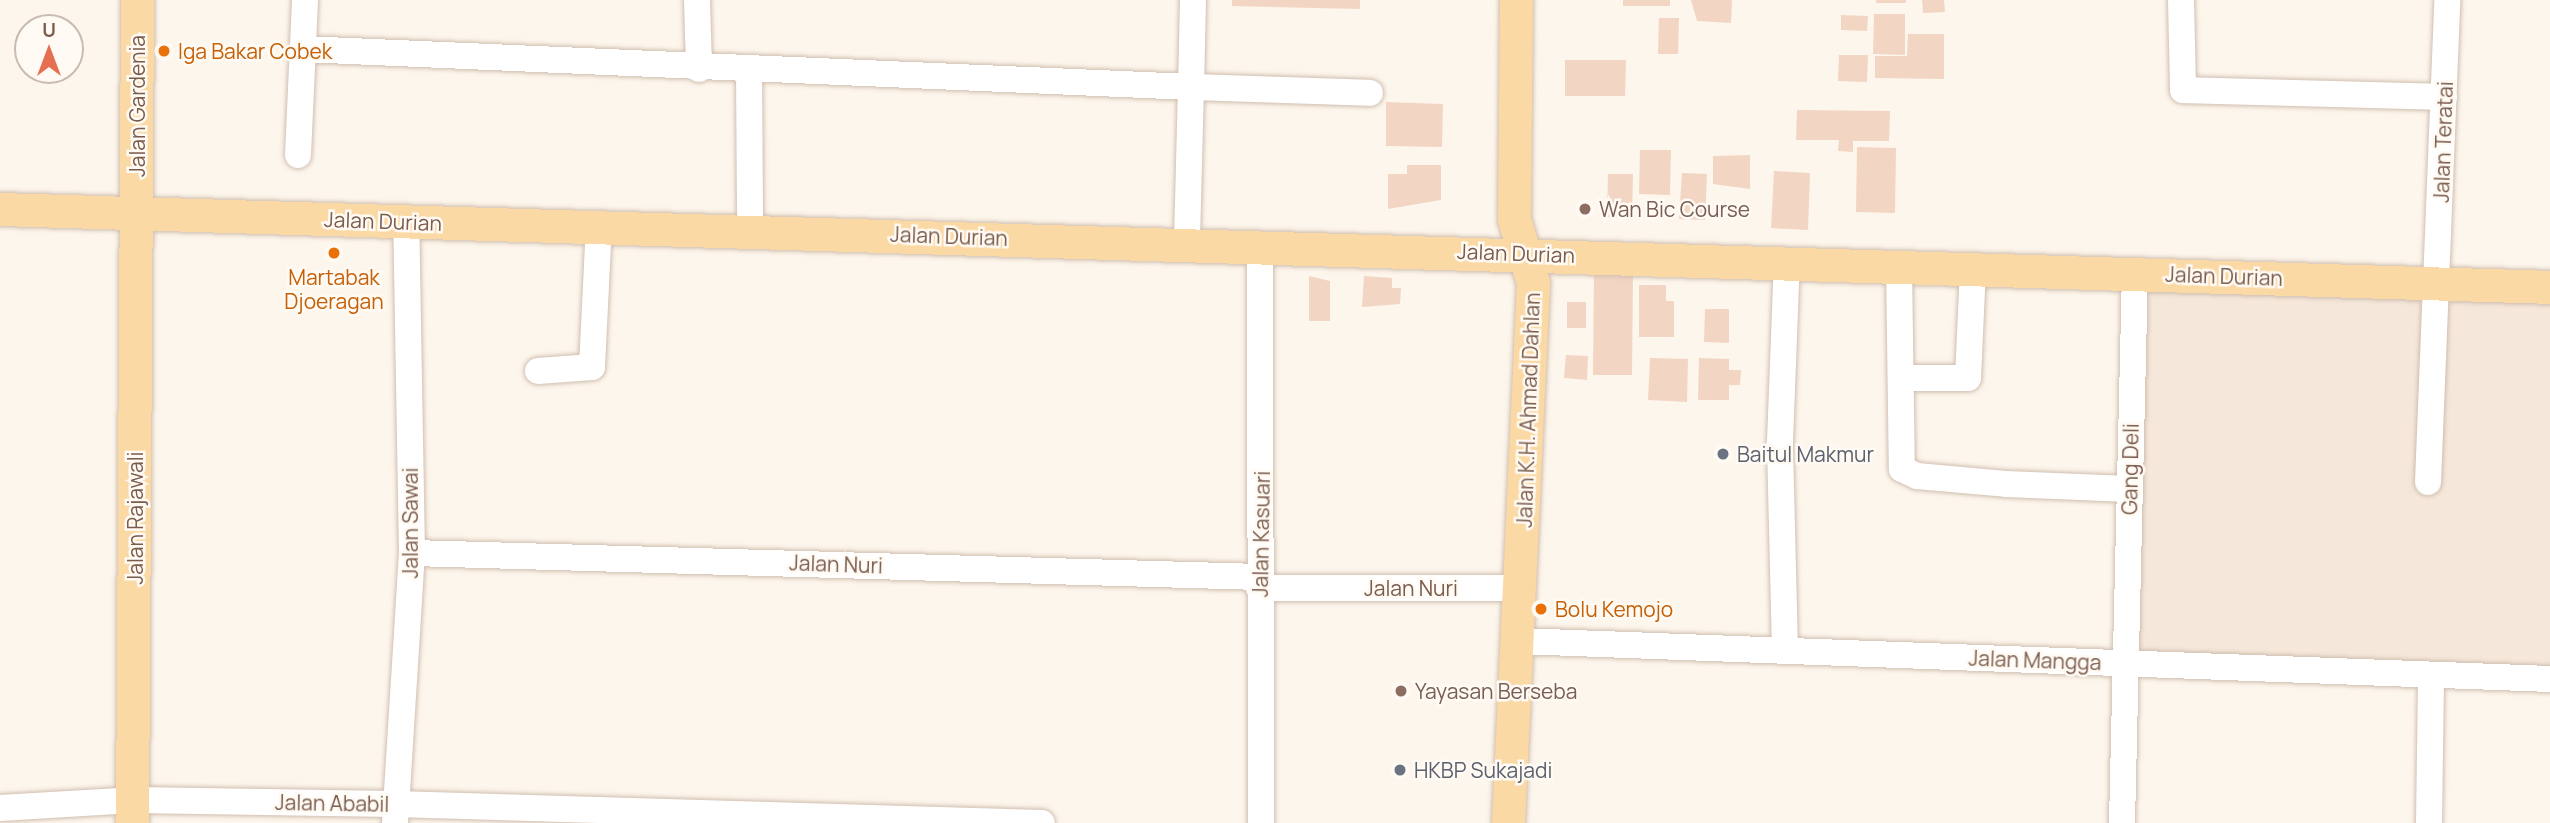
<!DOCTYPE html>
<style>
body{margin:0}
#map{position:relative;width:2550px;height:823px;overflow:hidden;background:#fdf6ec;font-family:Manrope,sans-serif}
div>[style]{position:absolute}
.residential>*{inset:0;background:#f5e8da}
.building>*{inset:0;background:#f3d5c3}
.roads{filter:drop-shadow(0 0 2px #d1beb0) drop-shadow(0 0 2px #d1beb0)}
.minor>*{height:26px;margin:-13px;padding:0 13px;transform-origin:13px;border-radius:13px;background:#fff}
.major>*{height:33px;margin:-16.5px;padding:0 16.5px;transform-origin:16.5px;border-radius:16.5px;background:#fbd9a5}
.dots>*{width:19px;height:19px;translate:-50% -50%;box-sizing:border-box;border:4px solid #fffaf3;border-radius:50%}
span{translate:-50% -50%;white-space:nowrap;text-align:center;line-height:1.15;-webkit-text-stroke:5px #fffaf3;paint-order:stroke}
.food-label{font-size:21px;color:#c56008}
.left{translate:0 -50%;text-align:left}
.street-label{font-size:21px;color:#7a5c4d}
.education-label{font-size:21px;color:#785e54}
.worship-label{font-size:21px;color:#5b616d}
.north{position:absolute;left:14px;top:14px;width:70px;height:70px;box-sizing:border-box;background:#fffaf3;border:2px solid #cabbb1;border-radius:50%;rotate:0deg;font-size:19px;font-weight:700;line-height:28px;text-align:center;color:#7a5c4d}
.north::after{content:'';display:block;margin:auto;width:24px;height:32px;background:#e76f51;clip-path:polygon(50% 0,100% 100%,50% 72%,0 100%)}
</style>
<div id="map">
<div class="residential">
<i style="clip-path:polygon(2139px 281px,2550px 288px,2550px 677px,2130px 660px)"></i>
</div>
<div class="building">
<i style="clip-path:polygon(1232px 0,1360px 0,1360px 9px,1232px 6px)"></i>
<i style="clip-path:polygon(1623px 0,1670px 0,1670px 6px,1623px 6px)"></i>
<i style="clip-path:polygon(1691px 0,1732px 0,1731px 23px,1697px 21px)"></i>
<i style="clip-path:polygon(1876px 0,1906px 0,1906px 3px,1876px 3px)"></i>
<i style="clip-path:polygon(1922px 0,1944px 0,1945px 12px,1923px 13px)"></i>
<i style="clip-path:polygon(1874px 14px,1905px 14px,1905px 55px,1873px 54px)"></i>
<i style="clip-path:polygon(1841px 15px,1868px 16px,1867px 31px,1841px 30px)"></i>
<i style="clip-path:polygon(1659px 18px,1679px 18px,1678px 54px,1658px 54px)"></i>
<i style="clip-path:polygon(1908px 34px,1944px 34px,1944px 79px,1875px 78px,1875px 56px,1907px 56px)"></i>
<i style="clip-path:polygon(1839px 55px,1868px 55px,1867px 82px,1838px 81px)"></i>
<i style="clip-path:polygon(1565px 60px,1626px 60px,1625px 96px,1565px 96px)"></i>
<i style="clip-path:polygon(1386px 102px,1443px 104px,1442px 147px,1386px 146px)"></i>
<i style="clip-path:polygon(1797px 110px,1890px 111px,1889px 141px,1853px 141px,1853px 152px,1838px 151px,1839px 140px,1796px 140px)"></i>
<i style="clip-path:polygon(1857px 147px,1896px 148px,1895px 213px,1856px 212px)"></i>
<i style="clip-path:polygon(1640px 150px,1671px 150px,1670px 195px,1639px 194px)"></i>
<i style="clip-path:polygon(1750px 155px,1750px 189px,1713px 184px,1713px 156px)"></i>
<i style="clip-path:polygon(1407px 165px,1441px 165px,1441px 200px,1388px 209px,1388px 174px,1407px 174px)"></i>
<i style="clip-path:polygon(1774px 171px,1810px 173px,1808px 230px,1771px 228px)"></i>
<i style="clip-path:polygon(1682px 173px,1707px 174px,1705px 220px,1679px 219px)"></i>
<i style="clip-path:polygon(1608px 174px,1633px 174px,1632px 217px,1607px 217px)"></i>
<i style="clip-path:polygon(1594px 272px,1633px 273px,1632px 375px,1593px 375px)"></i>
<i style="clip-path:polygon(1309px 276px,1330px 281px,1330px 321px,1309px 321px)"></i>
<i style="clip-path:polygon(1364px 276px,1392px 278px,1392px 288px,1401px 288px,1400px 304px,1362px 307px)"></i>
<i style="clip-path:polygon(1639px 285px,1666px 285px,1666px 301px,1674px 301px,1674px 337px,1639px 337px)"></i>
<i style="clip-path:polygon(1567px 302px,1586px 302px,1586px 328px,1567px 328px)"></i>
<i style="clip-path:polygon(1705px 309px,1729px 309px,1729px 343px,1704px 342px)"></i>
<i style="clip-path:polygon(1566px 355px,1588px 356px,1587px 380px,1564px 378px)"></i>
<i style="clip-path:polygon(1650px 358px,1688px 359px,1687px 402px,1648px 400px)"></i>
<i style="clip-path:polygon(1699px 358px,1729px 359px,1729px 370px,1741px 370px,1740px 385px,1729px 385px,1729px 400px,1698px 400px)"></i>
</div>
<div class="roads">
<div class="minor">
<i style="left:697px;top:0;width:69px;rotate:88.3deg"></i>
<i style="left:1193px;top:0;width:87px;rotate:91.3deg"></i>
<i style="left:1191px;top:87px;width:179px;rotate:1.9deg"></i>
<i style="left:2181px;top:0;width:90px;rotate:88.7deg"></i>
<i style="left:2183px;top:90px;width:261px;rotate:1.5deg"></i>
<i style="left:303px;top:49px;width:889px;rotate:2.45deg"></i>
<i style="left:1191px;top:87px;width:156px;rotate:91.5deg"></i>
<i style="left:749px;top:71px;width:160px;rotate:89.6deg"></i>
<i style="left:298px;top:155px;width:155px;rotate:-87.4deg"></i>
<i style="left:1260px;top:245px;width:578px;rotate:89.9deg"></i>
<i style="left:1899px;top:266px;width:203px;rotate:89.2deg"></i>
<i style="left:1902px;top:469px;width:17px;rotate:25deg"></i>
<i style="left:1917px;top:476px;width:89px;rotate:5.1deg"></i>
<i style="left:2006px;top:484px;width:123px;rotate:2.3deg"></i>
<i style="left:538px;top:371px;width:54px;rotate:-4.2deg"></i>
<i style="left:592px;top:367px;width:141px;rotate:-87.2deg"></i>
<i style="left:1911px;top:378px;width:57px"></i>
<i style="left:1968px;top:378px;width:110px;rotate:-87.4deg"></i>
<i style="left:2428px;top:482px;width:482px;rotate:-87.7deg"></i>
<i style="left:412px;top:553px;width:847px;rotate:1.62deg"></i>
<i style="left:1259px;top:588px;width:262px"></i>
<i style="left:1519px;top:641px;width:1032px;rotate:2.11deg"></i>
<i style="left:1785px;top:651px;width:210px;rotate:-91.4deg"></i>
<i style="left:1780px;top:441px;width:179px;rotate:-87.8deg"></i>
<i style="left:0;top:808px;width:133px;rotate:-3.4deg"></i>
<i style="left:133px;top:800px;width:262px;rotate:0.9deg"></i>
<i style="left:395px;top:804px;width:647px;rotate:1.68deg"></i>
<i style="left:395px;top:823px;width:271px;rotate:-86.4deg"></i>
<i style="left:412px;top:553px;width:331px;rotate:-91deg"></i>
<i style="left:2122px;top:823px;width:550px;rotate:-88.65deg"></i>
<i style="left:2429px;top:823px;width:148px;rotate:-89.2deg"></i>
</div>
<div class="major">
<i style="left:0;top:209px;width:2551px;rotate:1.75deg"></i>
<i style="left:132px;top:823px;width:823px;rotate:-89.65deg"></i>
<i style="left:1508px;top:823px;width:541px;rotate:-87.35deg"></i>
<i style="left:1533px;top:283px;width:67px;rotate:-106.5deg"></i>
<i style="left:1514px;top:219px;width:219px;rotate:-89.5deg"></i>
</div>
</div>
<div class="dots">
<i style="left:164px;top:51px;background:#e8710a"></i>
<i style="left:1585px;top:209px;background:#8d6e63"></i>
<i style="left:334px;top:253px;background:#e8710a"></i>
<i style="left:1723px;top:454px;background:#6b7280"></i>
<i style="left:1541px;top:609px;background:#e8710a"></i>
<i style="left:1401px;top:691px;background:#8d6e63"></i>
<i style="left:1400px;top:770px;background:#6b7280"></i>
</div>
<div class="food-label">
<span class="left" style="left:178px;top:51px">Iga Bakar Cobek</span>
<span style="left:334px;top:289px">Martabak<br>Djoeragan</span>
<span class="left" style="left:1555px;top:609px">Bolu Kemojo</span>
</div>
<div class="street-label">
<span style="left:137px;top:106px;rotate:-90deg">Jalan Gardenia</span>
<span style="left:2443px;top:142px;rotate:-88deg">Jalan Teratai</span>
<span style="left:383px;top:221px;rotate:2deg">Jalan Durian</span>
<span style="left:949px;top:236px;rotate:2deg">Jalan Durian</span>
<span style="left:1516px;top:253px;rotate:2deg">Jalan Durian</span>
<span style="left:2224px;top:276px;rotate:2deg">Jalan Durian</span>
<span style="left:1528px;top:410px;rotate:-88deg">Jalan K.H. Ahmad Dahlan</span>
<span style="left:2130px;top:469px;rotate:-89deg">Gang Deli</span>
<span style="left:135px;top:518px;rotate:-90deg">Jalan Rajawali</span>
<span style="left:410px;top:523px;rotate:-90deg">Jalan Sawai</span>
<span style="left:1261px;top:534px;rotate:-89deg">Jalan Kasuari</span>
<span style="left:836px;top:564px;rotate:2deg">Jalan Nuri</span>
<span style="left:1411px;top:588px">Jalan Nuri</span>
<span style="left:2035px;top:660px;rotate:2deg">Jalan Mangga</span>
<span style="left:332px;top:803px;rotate:1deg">Jalan Ababil</span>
</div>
<div class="education-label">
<span class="left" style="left:1599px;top:209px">Wan Bic Course</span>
<span class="left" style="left:1415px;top:691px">Yayasan Berseba</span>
</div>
<div class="worship-label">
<span class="left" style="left:1737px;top:454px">Baitul Makmur</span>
<span class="left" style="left:1414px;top:770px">HKBP Sukajadi</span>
</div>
<div class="north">U</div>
</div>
